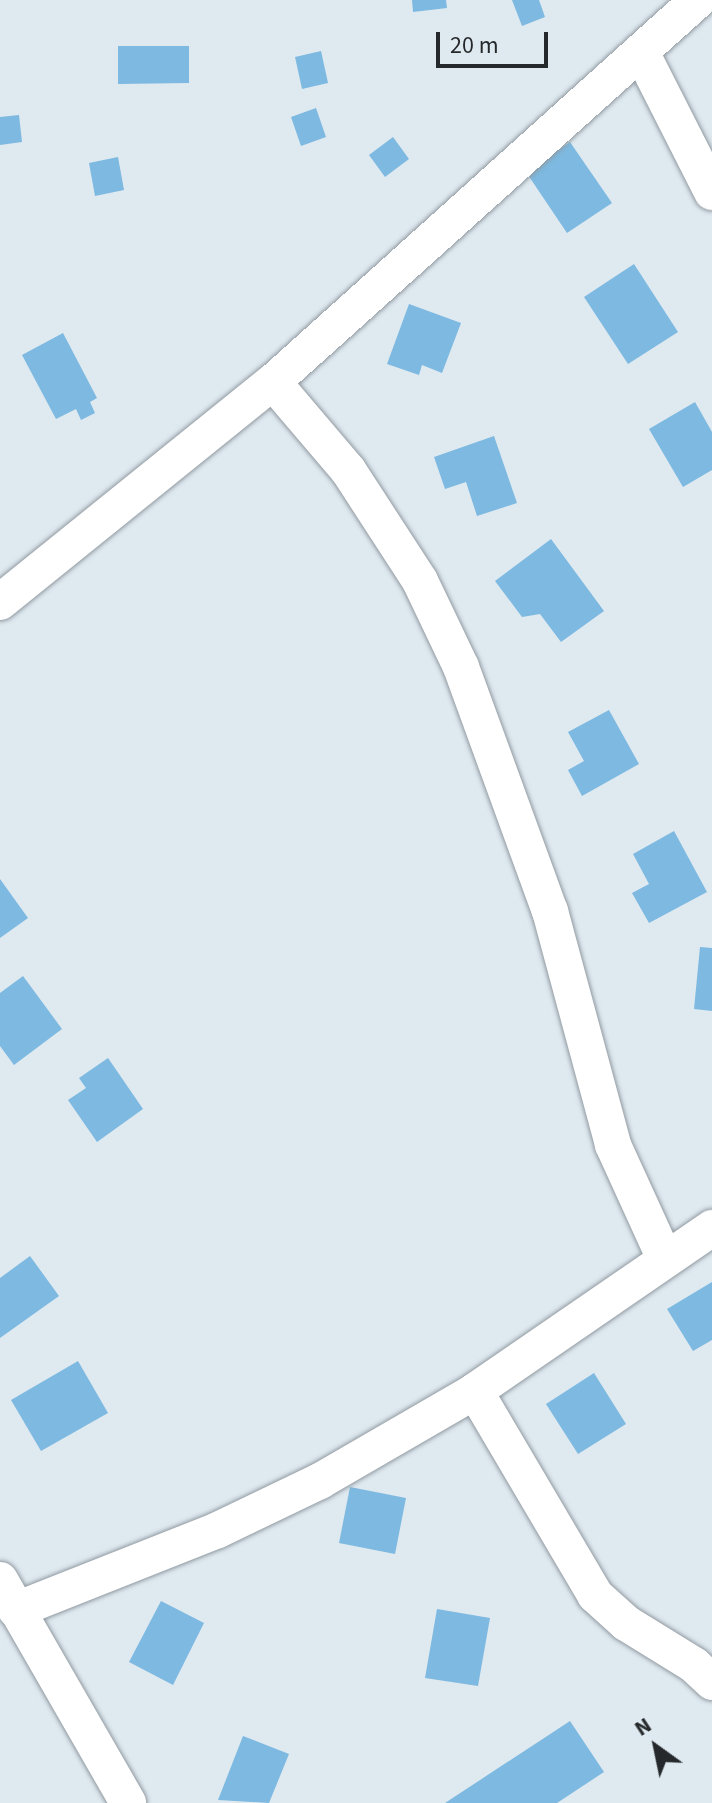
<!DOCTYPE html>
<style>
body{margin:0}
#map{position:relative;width:712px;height:1803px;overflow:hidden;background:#dfe9f0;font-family:"Source Sans 3",sans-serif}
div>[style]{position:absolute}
.building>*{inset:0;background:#7db9e0}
.roads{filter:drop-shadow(0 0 2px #919aa1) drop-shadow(0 0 2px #919aa1)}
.street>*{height:36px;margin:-18px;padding:0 18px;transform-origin:18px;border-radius:18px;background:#fff}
span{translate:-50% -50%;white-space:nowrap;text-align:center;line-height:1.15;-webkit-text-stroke:7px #dfe9f0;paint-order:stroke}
.north{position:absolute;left:616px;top:1707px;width:80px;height:80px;-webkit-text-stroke:6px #dfe9f0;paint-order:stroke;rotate:327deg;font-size:22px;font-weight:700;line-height:32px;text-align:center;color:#25292b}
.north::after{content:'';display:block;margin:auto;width:28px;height:36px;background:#25292b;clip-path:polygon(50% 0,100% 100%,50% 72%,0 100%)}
.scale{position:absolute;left:436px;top:32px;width:112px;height:36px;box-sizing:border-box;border:4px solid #25292b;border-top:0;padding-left:10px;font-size:24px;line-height:28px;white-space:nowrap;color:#25292b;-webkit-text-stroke:6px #dfe9f0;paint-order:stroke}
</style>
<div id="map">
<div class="building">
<i style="clip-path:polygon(412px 0,446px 0,447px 8px,413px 12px)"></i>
<i style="clip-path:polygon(512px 0,539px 0,545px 17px,522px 26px)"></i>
<i style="clip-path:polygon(118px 46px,189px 46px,189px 83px,118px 84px)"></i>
<i style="clip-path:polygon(321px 51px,328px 83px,302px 89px,295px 57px)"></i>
<i style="clip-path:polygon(316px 108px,326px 137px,301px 146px,291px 117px)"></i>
<i style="clip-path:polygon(19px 115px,22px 142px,0 145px,0 117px)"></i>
<i style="clip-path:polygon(393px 137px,409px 159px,385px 177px,369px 155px)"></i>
<i style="clip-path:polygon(570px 142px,612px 203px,567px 233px,526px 172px)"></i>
<i style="clip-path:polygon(118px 157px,124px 190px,95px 196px,89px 163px)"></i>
<i style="clip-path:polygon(634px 264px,678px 332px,628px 364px,584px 297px)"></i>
<i style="clip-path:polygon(409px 304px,461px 323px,442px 373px,422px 365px,419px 375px,387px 364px)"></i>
<i style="clip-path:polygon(63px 333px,97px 398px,90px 402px,95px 413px,81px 420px,76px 409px,56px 419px,22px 355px)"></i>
<i style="clip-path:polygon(695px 402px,712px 432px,712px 470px,683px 487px,649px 429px)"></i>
<i style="clip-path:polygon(494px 436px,517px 503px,477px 516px,466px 482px,445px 489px,434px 457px)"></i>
<i style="clip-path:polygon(551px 539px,604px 611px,561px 642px,540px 614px,522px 617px,495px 581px)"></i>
<i style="clip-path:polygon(609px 710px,639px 764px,582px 796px,568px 770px,584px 761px,568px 732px)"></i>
<i style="clip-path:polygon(674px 831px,707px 892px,649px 923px,632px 893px,649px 884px,633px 854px)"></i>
<i style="clip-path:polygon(0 879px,28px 918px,0 938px)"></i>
<i style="clip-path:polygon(700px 947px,712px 948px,712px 1011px,694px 1009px)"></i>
<i style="clip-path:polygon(23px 976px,62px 1029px,14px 1065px,0 1046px,0 993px)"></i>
<i style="clip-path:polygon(108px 1058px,143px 1109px,97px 1142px,68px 1100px,86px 1088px,79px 1078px)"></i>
<i style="clip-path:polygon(30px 1256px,59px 1296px,0 1338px,0 1278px)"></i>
<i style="clip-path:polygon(712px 1282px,712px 1340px,693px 1351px,667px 1309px)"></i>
<i style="clip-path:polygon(78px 1361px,108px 1413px,41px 1451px,11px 1400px)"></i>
<i style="clip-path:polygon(594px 1373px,626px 1424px,578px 1454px,546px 1404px)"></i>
<i style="clip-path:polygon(350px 1487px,406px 1498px,395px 1554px,339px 1543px)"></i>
<i style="clip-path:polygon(161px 1601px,204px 1623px,173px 1685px,129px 1662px)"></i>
<i style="clip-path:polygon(437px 1609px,490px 1618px,478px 1686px,425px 1678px)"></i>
<i style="clip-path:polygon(570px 1721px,604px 1772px,557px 1803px,445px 1803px)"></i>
<i style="clip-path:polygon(243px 1736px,289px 1754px,269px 1803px,218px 1800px)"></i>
</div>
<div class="roads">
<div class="street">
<i style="left:641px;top:52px;width:157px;rotate:63.1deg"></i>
<i style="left:273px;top:382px;width:116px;rotate:49.6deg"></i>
<i style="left:348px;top:470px;width:132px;rotate:57deg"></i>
<i style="left:420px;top:581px;width:95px;rotate:64.5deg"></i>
<i style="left:461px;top:667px;width:260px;rotate:70deg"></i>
<i style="left:550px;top:911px;width:242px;rotate:74.9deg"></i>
<i style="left:613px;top:1145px;width:123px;rotate:65.5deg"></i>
<i style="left:0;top:602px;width:351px;rotate:-38.9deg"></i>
<i style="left:273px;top:382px;width:571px;rotate:-41.95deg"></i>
<i style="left:475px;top:1391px;width:237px;rotate:59.5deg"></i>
<i style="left:595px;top:1595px;width:42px;rotate:42.1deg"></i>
<i style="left:626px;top:1623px;width:80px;rotate:31.7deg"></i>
<i style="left:694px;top:1665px;width:25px;rotate:43deg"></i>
<i style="left:0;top:1580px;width:257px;rotate:60.1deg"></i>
<i style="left:16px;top:1610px;width:217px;rotate:-21.6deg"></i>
<i style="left:218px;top:1530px;width:113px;rotate:-25.7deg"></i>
<i style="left:320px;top:1481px;width:179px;rotate:-30.1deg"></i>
<i style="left:475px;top:1391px;width:288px;rotate:-34.5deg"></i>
</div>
</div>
<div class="north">N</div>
<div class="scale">20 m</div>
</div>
